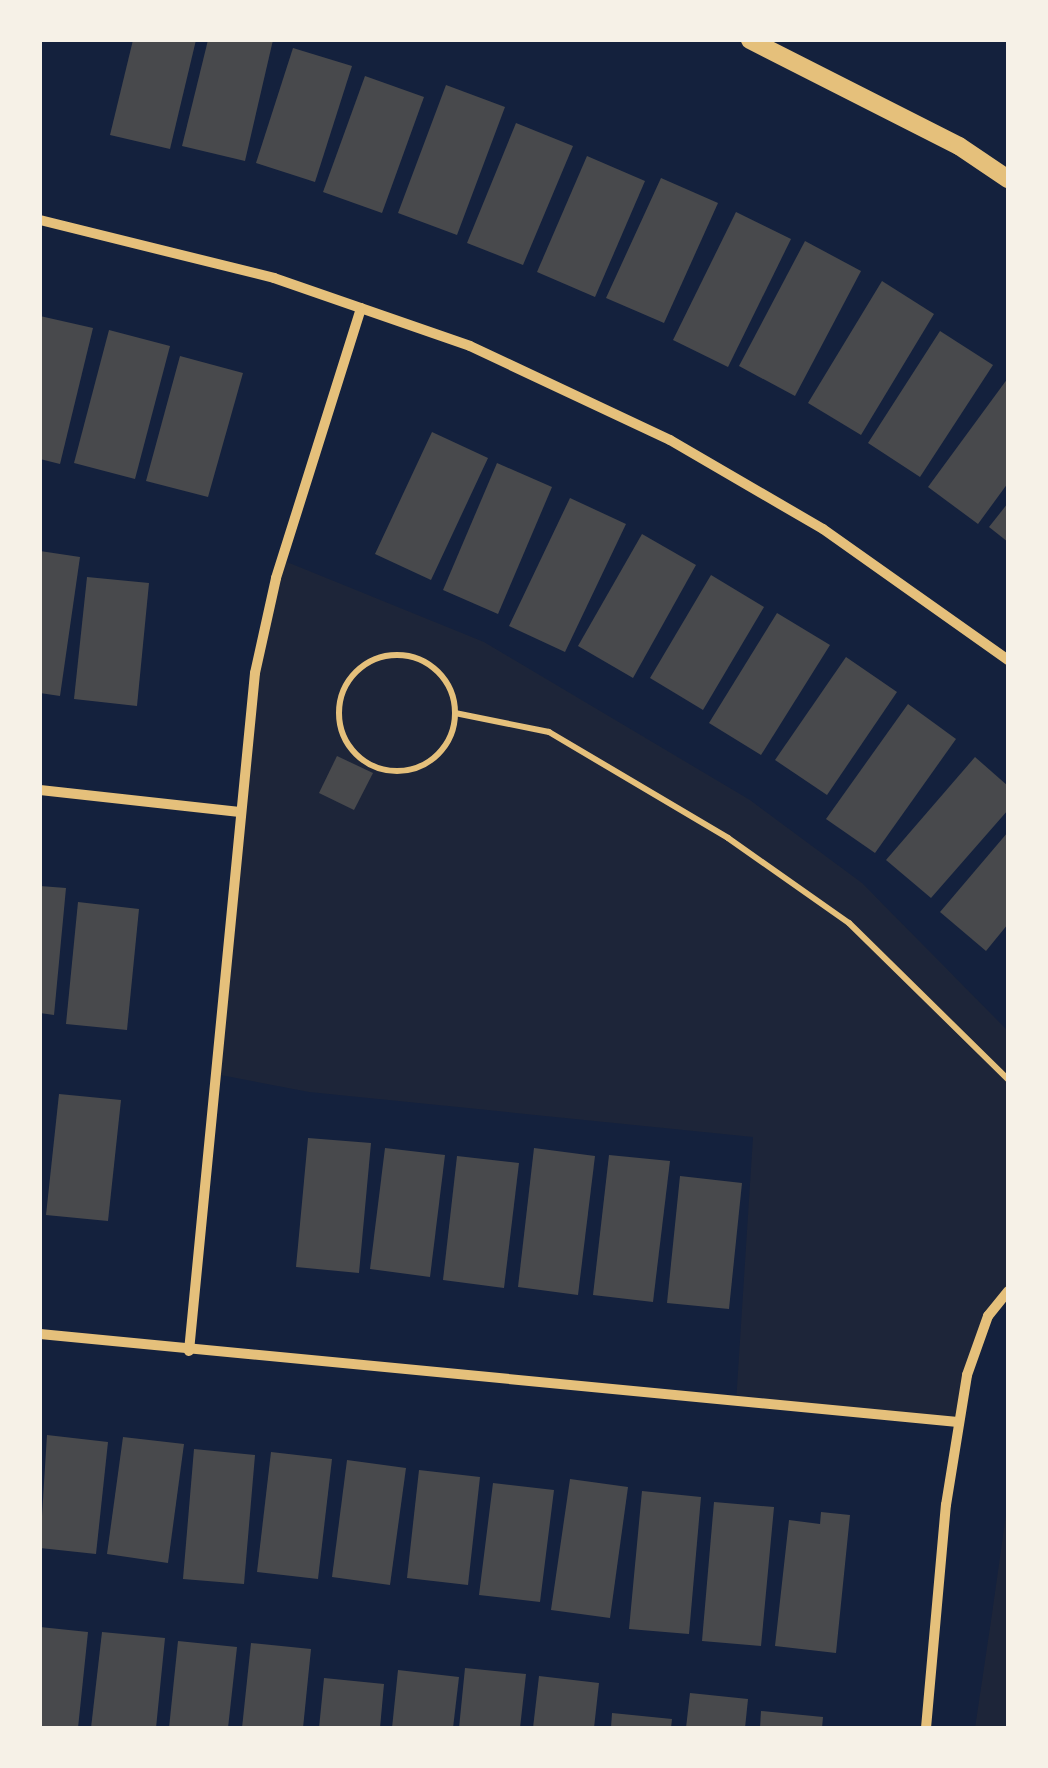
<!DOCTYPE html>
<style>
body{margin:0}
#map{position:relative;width:1048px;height:1768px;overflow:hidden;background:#14213d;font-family:"Public Sans",sans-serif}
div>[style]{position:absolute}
.green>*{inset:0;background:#1d2539}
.building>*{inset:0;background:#48494c}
.path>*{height:6px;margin:-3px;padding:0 3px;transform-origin:3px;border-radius:3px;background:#e5c07b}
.path>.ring{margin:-3px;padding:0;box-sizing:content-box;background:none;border:6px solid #e5c07b;border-radius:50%}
.minor>*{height:10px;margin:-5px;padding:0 5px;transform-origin:5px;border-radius:5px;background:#e5c07b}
.tertiary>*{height:18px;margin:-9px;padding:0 9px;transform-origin:9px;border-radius:9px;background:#e5c07b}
span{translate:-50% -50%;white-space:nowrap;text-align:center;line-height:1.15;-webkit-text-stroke:8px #f6f1e7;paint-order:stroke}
.frame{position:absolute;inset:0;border:42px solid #f6f1e7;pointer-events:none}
</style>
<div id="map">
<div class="green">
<i style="clip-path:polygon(282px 560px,484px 642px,750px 800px,862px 883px,1008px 1031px,1008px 1291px,988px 1317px,958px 1422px,736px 1403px,753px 1137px,309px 1092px,215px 1074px,255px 673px)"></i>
<i style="clip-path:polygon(1008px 1500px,1008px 1728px,975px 1728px,992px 1614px)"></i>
</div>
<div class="building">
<i style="clip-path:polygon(133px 40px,196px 40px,170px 149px,110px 135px)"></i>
<i style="clip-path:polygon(208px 40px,273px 40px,245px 161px,182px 146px)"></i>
<i style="clip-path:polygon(293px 48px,352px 66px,315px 182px,256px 163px)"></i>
<i style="clip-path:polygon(365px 76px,424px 97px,382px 213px,323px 192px)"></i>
<i style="clip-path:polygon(446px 85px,505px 107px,457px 235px,398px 213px)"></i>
<i style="clip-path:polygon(516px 123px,573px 146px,523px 265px,467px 243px)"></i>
<i style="clip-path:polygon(587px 156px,645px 181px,595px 297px,537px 272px)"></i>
<i style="clip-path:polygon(661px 178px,718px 203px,664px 323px,606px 298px)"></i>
<i style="clip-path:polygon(736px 212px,791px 239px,728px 367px,673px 340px)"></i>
<i style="clip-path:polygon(805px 241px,861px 271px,795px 396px,739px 366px)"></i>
<i style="clip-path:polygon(882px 281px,934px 314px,861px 435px,808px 403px)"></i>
<i style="clip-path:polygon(40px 316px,93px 328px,60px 464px,40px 459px)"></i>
<i style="clip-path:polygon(109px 330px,170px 346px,135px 479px,74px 463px)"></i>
<i style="clip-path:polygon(940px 331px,993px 365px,920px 477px,868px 443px)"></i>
<i style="clip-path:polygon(180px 356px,243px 373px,208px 497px,146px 481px)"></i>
<i style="clip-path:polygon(1008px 378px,1008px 483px,978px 524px,928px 487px)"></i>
<i style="clip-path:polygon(432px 432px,488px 458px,431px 580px,375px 554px)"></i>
<i style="clip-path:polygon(497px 463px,552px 487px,498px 614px,443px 590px)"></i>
<i style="clip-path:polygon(570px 498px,626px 524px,565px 652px,509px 626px)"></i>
<i style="clip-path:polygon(1008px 503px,1008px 542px,989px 527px)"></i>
<i style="clip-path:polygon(642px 534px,696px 565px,633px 678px,578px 646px)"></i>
<i style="clip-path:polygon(40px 551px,80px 557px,60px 696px,40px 693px)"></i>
<i style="clip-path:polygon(711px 575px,764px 607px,703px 710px,650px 678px)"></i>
<i style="clip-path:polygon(87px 577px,149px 583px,137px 706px,74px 699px)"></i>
<i style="clip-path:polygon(777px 613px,830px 645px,761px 755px,709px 723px)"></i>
<i style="clip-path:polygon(846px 657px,897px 692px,827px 795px,775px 760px)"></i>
<i style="clip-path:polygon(908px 704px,956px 739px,875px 853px,826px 819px)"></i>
<i style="clip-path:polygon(337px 756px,373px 773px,354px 810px,319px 793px)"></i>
<i style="clip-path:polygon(975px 757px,1008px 786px,1008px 810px,931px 898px,886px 860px)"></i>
<i style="clip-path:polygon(1008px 832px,1008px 924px,986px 951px,940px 912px)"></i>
<i style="clip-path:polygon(40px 886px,66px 888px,54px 1015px,40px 1013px)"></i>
<i style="clip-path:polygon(78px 902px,139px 909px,127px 1030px,66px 1024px)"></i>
<i style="clip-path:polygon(59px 1094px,121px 1100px,108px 1221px,46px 1215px)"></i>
<i style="clip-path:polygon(308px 1138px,371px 1143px,359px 1273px,296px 1267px)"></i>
<i style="clip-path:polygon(385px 1148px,445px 1155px,430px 1277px,370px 1269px)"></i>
<i style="clip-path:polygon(534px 1148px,595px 1156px,578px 1295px,518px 1287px)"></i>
<i style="clip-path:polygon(609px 1155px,670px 1161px,653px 1302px,593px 1295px)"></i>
<i style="clip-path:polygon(457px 1156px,519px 1163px,504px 1288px,443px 1280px)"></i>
<i style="clip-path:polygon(680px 1176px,742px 1183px,729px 1309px,667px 1303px)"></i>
<i style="clip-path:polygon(47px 1435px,108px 1442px,96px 1554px,40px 1548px)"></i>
<i style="clip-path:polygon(123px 1437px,184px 1444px,168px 1563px,107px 1554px)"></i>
<i style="clip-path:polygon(194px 1449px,255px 1455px,244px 1584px,183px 1579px)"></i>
<i style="clip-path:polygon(271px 1452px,332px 1459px,318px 1579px,257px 1572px)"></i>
<i style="clip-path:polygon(347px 1460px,406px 1468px,390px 1585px,332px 1577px)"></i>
<i style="clip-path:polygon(419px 1470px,480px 1477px,468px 1585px,407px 1578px)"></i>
<i style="clip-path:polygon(570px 1479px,628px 1487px,610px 1618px,551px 1610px)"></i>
<i style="clip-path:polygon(493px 1483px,554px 1490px,540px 1602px,479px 1595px)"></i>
<i style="clip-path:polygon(642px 1491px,701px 1497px,689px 1634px,629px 1629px)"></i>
<i style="clip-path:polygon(714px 1502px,774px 1507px,761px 1646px,702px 1641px)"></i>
<i style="clip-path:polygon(821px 1512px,850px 1515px,836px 1653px,775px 1646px,789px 1520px,820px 1524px)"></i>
<i style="clip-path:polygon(40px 1627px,88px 1632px,78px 1728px,40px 1728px)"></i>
<i style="clip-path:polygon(102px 1632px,165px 1638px,156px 1728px,91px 1728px)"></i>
<i style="clip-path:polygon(178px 1641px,237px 1647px,228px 1728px,169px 1728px)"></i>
<i style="clip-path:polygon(251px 1643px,311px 1649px,303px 1728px,242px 1728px)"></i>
<i style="clip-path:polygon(465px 1668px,526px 1674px,520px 1728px,459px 1728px)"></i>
<i style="clip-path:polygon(398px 1670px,459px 1677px,453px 1728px,392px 1728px)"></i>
<i style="clip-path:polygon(539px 1676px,599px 1683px,594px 1728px,533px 1728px)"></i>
<i style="clip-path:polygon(324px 1678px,384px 1684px,380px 1728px,319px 1728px)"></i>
<i style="clip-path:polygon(690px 1693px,748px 1699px,745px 1728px,686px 1728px)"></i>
<i style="clip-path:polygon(761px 1711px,823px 1717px,822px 1728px,760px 1728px)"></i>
<i style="clip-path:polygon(612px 1713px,672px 1719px,671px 1728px,611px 1728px)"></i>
</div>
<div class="path">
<i class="ring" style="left:339px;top:655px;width:110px;height:110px"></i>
<i style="left:455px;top:713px;width:96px;rotate:11.4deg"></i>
<i style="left:549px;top:732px;width:208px;rotate:30.6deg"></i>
<i style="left:728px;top:838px;width:148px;rotate:35.1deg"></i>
<i style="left:849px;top:923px;width:223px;rotate:44.5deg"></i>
</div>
<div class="minor">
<i style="left:40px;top:220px;width:241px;rotate:13.9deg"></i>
<i style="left:274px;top:278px;width:207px;rotate:19.1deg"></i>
<i style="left:470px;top:346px;width:221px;rotate:25.2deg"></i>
<i style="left:670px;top:440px;width:177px;rotate:30.2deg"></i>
<i style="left:823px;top:529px;width:227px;rotate:35.3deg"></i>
<i style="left:40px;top:790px;width:201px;rotate:6.3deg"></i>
<i style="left:40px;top:1334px;width:922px;rotate:5.48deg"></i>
<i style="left:189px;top:1351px;width:681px;rotate:-84.44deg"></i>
<i style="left:255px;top:673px;width:97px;rotate:-77.5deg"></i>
<i style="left:276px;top:578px;width:283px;rotate:-72.5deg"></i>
<i style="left:926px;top:1728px;width:224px;rotate:-84.9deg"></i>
<i style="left:946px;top:1505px;width:132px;rotate:-80.8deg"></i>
<i style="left:967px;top:1375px;width:63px;rotate:-70.4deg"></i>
<i style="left:988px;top:1316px;width:32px;rotate:-51deg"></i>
</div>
<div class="tertiary">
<i style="left:750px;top:40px;width:234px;rotate:26.9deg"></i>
<i style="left:959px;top:146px;width:59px;rotate:34deg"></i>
</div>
<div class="frame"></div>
</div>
